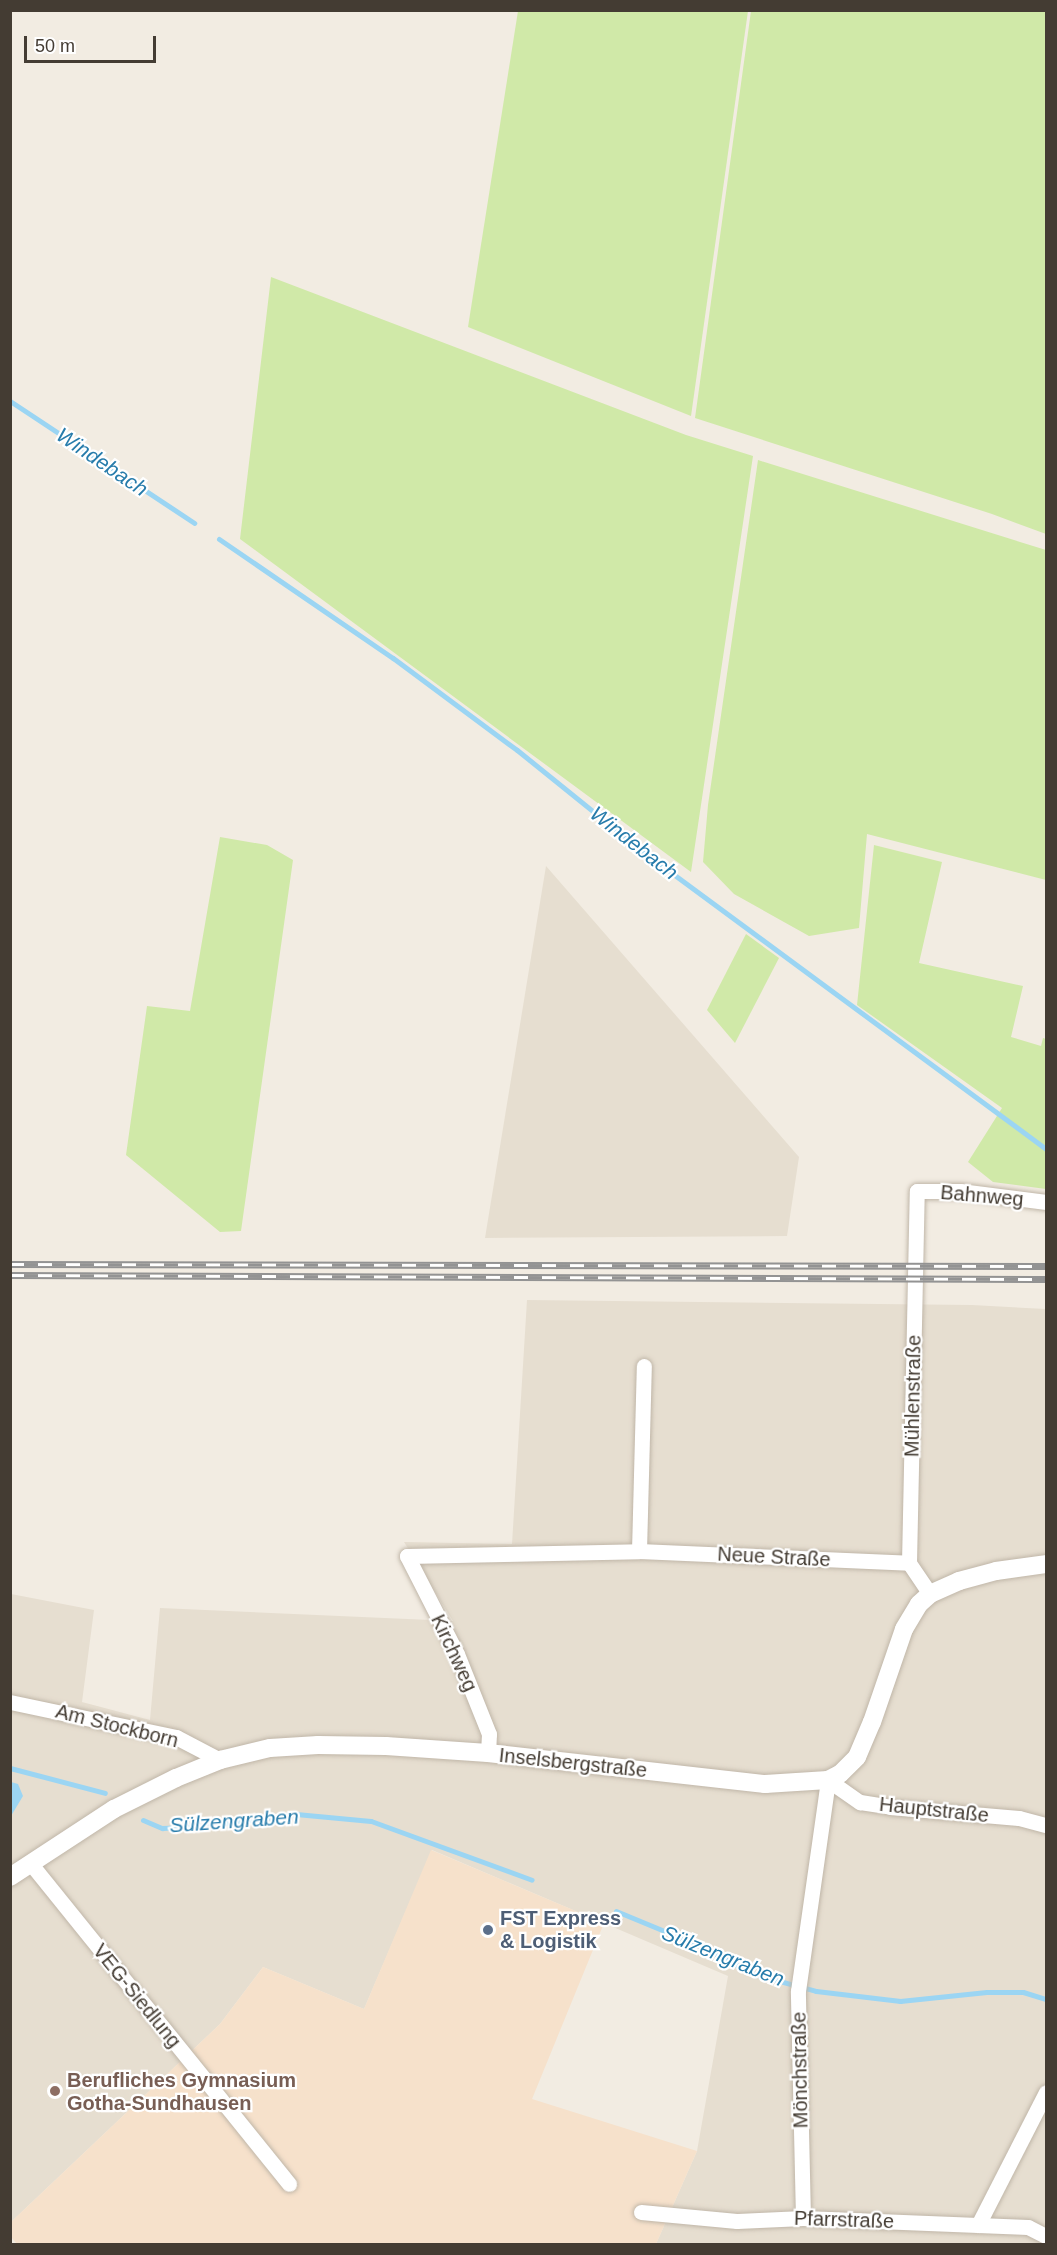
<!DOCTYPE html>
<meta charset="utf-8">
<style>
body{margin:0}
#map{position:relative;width:1057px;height:2255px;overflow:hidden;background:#f2ece2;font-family:Helvetica,sans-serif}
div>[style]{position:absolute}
.residential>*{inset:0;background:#e6ded0}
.commercial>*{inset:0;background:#f6e1cb}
.green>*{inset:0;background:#d0e9a8}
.water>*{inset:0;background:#9bd5f3}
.stream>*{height:5px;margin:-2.5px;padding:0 2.5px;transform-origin:2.5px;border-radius:2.5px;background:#9bd5f3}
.roads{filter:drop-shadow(0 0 2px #c0b6a8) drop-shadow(0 0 2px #c0b6a8)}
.minor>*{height:15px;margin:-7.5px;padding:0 7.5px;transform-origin:7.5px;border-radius:7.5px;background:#fff}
.tertiary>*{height:18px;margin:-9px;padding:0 9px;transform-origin:9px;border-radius:9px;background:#fff}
.rail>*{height:7px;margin-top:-3.5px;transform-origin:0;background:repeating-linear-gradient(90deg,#fff 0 14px,#939393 0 28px);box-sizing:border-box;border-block:2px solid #939393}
.dots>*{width:16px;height:16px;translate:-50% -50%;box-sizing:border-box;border:3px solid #fff;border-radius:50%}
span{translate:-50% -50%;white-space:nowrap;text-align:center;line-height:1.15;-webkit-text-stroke:4.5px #fff;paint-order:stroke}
.street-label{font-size:20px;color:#443c33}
.service-label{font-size:20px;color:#4e5e75;font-weight:700}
.left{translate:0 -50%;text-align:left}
.education-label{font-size:20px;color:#785e54;font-weight:700}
.water-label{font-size:21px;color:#277cab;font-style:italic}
.frame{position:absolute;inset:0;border:12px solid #443c33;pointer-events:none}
.scale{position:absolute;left:24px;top:36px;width:132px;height:27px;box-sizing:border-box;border:3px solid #443c33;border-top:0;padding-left:8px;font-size:18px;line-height:21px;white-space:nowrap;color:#443c33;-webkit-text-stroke:4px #fff;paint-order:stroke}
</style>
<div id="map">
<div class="residential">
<i style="clip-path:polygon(546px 866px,799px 1157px,787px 1236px,485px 1238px)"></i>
<i style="clip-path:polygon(527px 1300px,972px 1305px,1046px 1309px,1046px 2244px,656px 2244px,697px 2151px,728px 1976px,432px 1850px,364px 2009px,263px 1967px,220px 2024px,11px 2222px,11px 1594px,94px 1610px,82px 1702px,150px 1720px,160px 1608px,453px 1621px,404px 1542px,512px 1544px)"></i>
</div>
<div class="commercial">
<i style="clip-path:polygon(431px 1850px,604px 1923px,532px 2099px,697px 2151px,656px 2244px,17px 2244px,11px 2237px,11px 2222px,220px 2024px,263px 1967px,364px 2009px)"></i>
</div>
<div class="green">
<i style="clip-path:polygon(518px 11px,748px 11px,691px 416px,468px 327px)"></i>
<i style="clip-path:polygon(751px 11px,1046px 11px,1046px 534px,992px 514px,695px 418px)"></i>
<i style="clip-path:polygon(271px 277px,686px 435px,753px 456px,691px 872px,240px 539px)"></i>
<i style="clip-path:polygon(758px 460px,1046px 550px,1046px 880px,867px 834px,859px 928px,809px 936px,734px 894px,703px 862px,708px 805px)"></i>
<i style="clip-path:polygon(220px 837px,267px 845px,293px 860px,241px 1231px,220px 1232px,126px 1155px,147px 1006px,190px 1011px)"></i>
<i style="clip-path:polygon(874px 845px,942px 862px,919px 963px,1023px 986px,1011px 1037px,1041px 1046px,1043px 1038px,1046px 1039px,1046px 1189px,993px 1182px,968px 1162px,1002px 1108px,857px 1005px)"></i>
<i style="clip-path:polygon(746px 934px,779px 958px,735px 1043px,707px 1010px)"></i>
</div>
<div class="water">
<i style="clip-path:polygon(11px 1782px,18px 1784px,23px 1796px,11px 1816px)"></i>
</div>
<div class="stream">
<i style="left:10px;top:401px;width:221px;rotate:33.5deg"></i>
<i style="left:219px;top:539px;width:211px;rotate:34.4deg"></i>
<i style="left:393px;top:658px;width:154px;rotate:36.6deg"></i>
<i style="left:517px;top:750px;width:161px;rotate:38.9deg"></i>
<i style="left:642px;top:851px;width:502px;rotate:36.41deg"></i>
<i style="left:10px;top:1768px;width:98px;rotate:14.7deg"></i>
<i style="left:143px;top:1820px;width:21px;rotate:23deg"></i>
<i style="left:162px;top:1828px;width:33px;rotate:-2deg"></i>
<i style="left:195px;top:1827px;width:102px;rotate:-7.3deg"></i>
<i style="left:296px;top:1814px;width:75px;rotate:5.3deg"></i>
<i style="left:371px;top:1821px;width:171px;rotate:20.1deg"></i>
<i style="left:616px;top:1911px;width:89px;rotate:22.5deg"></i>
<i style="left:698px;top:1945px;width:63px;rotate:27.4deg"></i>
<i style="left:754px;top:1974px;width:64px;rotate:15.3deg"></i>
<i style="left:816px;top:1991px;width:85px;rotate:6.8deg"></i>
<i style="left:900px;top:2001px;width:87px;rotate:-5.9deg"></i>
<i style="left:987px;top:1992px;width:36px"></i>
<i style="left:1023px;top:1992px;width:24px;rotate:17deg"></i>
</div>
<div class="roads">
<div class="minor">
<i style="left:639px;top:1551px;width:185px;rotate:-88.5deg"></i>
<i style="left:930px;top:1594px;width:37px;rotate:-124deg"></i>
<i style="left:909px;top:1563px;width:372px;rotate:-88.8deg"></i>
<i style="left:917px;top:1191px;width:43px"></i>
<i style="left:960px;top:1191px;width:87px;rotate:7.3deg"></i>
<i style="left:10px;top:1702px;width:170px;rotate:11.9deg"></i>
<i style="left:176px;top:1737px;width:50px;rotate:27.6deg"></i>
<i style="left:488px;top:1753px;width:19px;rotate:-87deg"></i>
<i style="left:489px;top:1734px;width:86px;rotate:-111.8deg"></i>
<i style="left:457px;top:1654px;width:110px;rotate:-117deg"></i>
<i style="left:407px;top:1556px;width:232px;rotate:-1.2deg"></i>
<i style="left:639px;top:1551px;width:270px;rotate:2.5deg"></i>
<i style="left:31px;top:1864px;width:411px;rotate:51.1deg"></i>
<i style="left:641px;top:2212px;width:96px;rotate:5.4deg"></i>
<i style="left:737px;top:2221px;width:66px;rotate:-2.6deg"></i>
<i style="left:803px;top:2218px;width:225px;rotate:2.3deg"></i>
<i style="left:1028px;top:2227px;width:20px;rotate:27deg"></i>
<i style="left:803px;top:2218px;width:227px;rotate:-91.3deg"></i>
<i style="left:798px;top:1991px;width:213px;rotate:-81.9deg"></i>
<i style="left:828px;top:1780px;width:39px;rotate:35deg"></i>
<i style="left:860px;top:1802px;width:30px;rotate:9deg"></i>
<i style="left:890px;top:1807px;width:129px;rotate:4.9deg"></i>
<i style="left:1019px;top:1818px;width:28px;rotate:15deg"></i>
<i style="left:978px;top:2225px;width:149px;rotate:-62.9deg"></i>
</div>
<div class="tertiary">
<i style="left:10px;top:1877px;width:124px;rotate:-33.2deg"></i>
<i style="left:114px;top:1809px;width:69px;rotate:-26.6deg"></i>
<i style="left:176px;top:1778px;width:48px;rotate:-22.2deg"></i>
<i style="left:220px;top:1760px;width:51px;rotate:-13.5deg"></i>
<i style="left:270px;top:1748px;width:48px;rotate:-3.6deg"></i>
<i style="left:318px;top:1745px;width:68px;rotate:0.8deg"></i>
<i style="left:386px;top:1746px;width:102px;rotate:3.9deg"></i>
<i style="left:488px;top:1753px;width:279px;rotate:6.4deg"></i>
<i style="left:765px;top:1784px;width:63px;rotate:-3.6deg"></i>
<i style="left:828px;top:1780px;width:13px;rotate:-27deg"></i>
<i style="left:840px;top:1774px;width:24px;rotate:-45deg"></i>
<i style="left:857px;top:1757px;width:38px;rotate:-67deg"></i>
<i style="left:872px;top:1722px;width:98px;rotate:-71deg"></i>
<i style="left:904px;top:1629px;width:29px;rotate:-59deg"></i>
<i style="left:919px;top:1604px;width:15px;rotate:-42deg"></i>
<i style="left:930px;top:1594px;width:32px;rotate:-24deg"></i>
<i style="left:959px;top:1581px;width:38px;rotate:-15deg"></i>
<i style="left:996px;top:1571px;width:50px;rotate:-8deg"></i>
</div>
</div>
<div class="rail">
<i style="left:10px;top:1264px;width:1036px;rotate:0.11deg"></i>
<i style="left:10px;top:1275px;width:1036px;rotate:0.22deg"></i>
</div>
<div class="dots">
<i style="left:488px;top:1930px;background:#5c6f8a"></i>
<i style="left:55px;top:2091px;background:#8d6e63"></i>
</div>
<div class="street-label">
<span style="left:982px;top:1196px;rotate:5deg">Bahnweg</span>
<span style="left:913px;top:1396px;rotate:-89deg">Mühlenstraße</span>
<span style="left:774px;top:1557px;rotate:3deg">Neue Straße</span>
<span style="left:454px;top:1653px;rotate:65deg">Kirchweg</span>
<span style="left:117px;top:1726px;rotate:14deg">Am Stockborn</span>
<span style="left:573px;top:1763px;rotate:6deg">Inselsbergstraße</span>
<span style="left:934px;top:1810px;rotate:6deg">Hauptstraße</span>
<span style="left:137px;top:1996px;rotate:51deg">VEG-Siedlung</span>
<span style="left:800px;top:2070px;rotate:-91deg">Mönchstraße</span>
<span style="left:844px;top:2220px;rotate:2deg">Pfarrstraße</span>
</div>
<div class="service-label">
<span class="left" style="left:500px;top:1930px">FST Express<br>&amp; Logistik</span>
</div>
<div class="education-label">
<span class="left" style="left:67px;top:2092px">Berufliches Gymnasium<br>Gotha-Sundhausen</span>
</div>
<div class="water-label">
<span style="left:102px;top:462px;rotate:34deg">Windebach</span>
<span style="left:634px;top:843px;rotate:38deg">Windebach</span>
<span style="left:234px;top:1821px;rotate:-4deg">Sülzengraben</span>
<span style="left:723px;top:1956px;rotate:22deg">Sülzengraben</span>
</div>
<div class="frame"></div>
<div class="scale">50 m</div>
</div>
